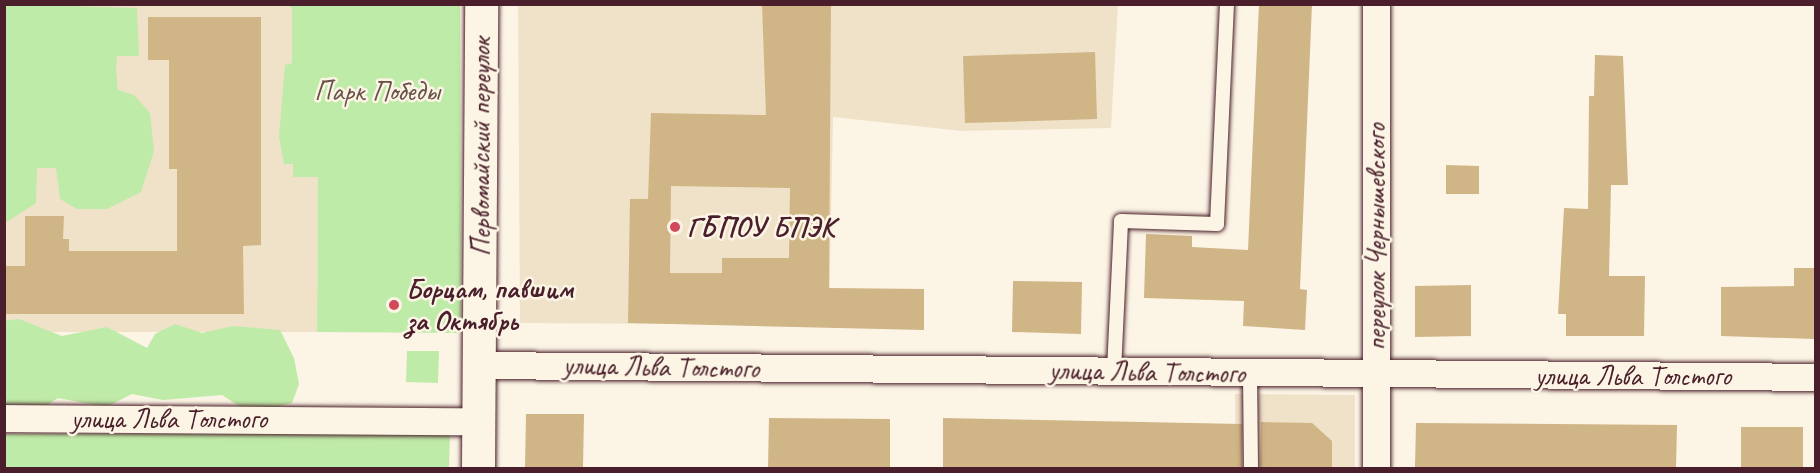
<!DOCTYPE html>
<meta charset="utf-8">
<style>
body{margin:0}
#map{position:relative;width:1820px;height:473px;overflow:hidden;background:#fcf5e5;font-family:Caveat,sans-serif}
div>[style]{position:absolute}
.built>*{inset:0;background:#efe2c8}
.green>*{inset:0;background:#bfeba8}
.building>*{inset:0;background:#d0b586}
.roads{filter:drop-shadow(0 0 2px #4a1f2b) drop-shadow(0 0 2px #4a1f2b)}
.lane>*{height:14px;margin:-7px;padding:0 7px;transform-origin:7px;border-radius:7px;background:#fcf5e5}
.street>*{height:27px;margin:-13.5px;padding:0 13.5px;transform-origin:13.5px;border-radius:13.5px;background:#fcf5e5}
.secondary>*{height:33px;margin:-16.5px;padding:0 16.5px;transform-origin:16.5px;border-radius:16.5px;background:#fcf5e5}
.dots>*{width:16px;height:16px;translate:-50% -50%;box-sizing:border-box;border:3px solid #fcf5e5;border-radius:50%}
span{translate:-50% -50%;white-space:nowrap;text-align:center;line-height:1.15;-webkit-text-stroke:5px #fcf5e5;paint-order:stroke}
.park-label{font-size:28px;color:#67524a}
.street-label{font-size:28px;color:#4a1f2b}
.poi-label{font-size:28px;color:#4a1f2b;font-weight:700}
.left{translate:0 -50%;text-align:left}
.frame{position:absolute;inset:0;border:6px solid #4a1f2b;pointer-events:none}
</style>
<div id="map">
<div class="built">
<i style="clip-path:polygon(5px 5px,292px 5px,293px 176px,318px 177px,317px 332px,5px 332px)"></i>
<i style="clip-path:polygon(518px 5px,1118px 5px,1111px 128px,962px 131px,833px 117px,829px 325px,520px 323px)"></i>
<i style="clip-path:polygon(1235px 394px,1355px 395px,1355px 468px,1236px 468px)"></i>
</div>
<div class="green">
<i style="clip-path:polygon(5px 4px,137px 8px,139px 56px,117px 56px,116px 71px,118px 90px,134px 95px,150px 113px,154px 151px,141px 192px,107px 209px,77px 209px,60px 199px,56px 168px,37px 168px,36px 203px,5px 223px)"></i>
<i style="clip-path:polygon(288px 5px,460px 5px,461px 333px,317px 332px,318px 177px,293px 177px,293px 164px,284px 164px,279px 137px,285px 65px,292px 63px,292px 8px)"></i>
<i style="clip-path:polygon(19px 319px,62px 336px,107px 327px,147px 348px,155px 334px,175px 324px,202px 333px,233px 326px,280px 330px,294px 358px,299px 384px,292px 403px,269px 409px,242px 408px,222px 395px,163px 400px,132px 394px,106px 407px,58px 398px,41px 409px,5px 407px,4px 321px)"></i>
<i style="clip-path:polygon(407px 351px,439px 351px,438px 383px,406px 382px)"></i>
<i style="clip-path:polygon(4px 434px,450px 434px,449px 468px,5px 468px)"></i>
</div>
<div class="building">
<i style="clip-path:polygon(evenodd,762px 4px,831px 4px,829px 288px,924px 289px,924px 330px,628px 323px,630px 199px,648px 199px,651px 113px,766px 115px,762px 4px,671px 186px,790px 188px,789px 258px,722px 258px,722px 273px,670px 273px,671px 186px)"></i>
<i style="clip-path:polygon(1259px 4px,1312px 4px,1300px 289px,1307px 290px,1305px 330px,1243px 326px,1244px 301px,1144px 298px,1146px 234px,1192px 236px,1192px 247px,1248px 250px)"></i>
<i style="clip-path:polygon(148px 17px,261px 17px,261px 245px,243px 246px,244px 314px,4px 314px,4px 266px,25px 266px,25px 216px,64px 216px,63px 239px,69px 239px,69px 251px,177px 251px,177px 169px,169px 169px,169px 60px,148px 60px)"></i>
<i style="clip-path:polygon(1095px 52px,1097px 119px,965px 123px,963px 56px)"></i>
<i style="clip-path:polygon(1595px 55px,1623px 56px,1628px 185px,1611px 185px,1609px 276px,1645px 276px,1644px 336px,1566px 336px,1566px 314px,1558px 314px,1564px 208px,1588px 209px,1589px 96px,1594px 96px)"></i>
<i style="clip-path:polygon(1446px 165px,1479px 166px,1479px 194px,1446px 194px)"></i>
<i style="clip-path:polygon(1794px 268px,1815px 268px,1815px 339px,1721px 336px,1721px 287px,1794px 286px)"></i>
<i style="clip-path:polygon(1013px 281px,1082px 282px,1081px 334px,1012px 332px)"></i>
<i style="clip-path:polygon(1471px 285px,1471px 336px,1415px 337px,1415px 286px)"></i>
<i style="clip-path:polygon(526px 414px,584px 414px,583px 468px,525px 468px)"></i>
<i style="clip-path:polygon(769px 418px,890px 419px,890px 468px,768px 468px)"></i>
<i style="clip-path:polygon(943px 418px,1242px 424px,1242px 468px,943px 468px)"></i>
<i style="clip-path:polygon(1261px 422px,1312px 423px,1332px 441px,1332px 468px,1260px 468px)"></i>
<i style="clip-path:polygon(1416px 423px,1677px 425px,1676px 468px,1415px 468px)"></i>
<i style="clip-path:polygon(1741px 427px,1803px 427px,1803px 468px,1741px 468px)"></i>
</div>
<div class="roads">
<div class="lane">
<i style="left:1114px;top:371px;width:150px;rotate:-87.3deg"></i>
<i style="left:1121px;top:221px;width:96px;rotate:1.8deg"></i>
<i style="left:1217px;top:224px;width:220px;rotate:-87.4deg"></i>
<i style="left:1250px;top:373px;width:95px;rotate:89.4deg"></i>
</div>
<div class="street">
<i style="left:479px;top:365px;width:1337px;rotate:0.51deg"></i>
<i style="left:4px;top:418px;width:474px;rotate:0.4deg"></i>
<i style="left:1376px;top:468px;width:464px;rotate:-90deg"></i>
</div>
<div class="secondary">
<i style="left:478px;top:468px;width:464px;rotate:-89.6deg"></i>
</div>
</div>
<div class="dots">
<i style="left:675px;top:227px;background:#d1495b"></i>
<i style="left:394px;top:305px;background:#d1495b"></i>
</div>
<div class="park-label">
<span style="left:377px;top:91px">Парк Победы</span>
</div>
<div class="street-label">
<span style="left:481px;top:147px;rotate:-90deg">Первомайский переулок</span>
<span style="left:1376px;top:237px;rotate:-90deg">переулок Чернышевского</span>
<span style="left:661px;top:367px;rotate:1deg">улица Льва Толстого</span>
<span style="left:1147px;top:372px;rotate:1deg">улица Льва Толстого</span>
<span style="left:1633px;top:376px">улица Льва Толстого</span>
<span style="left:169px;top:419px">улица Льва Толстого</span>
</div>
<div class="poi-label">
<span class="left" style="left:687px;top:227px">ГБПОУ БПЭК</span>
<span class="left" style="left:406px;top:305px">Борцам, павшим<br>за Октябрь</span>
</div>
<div class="frame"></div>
</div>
